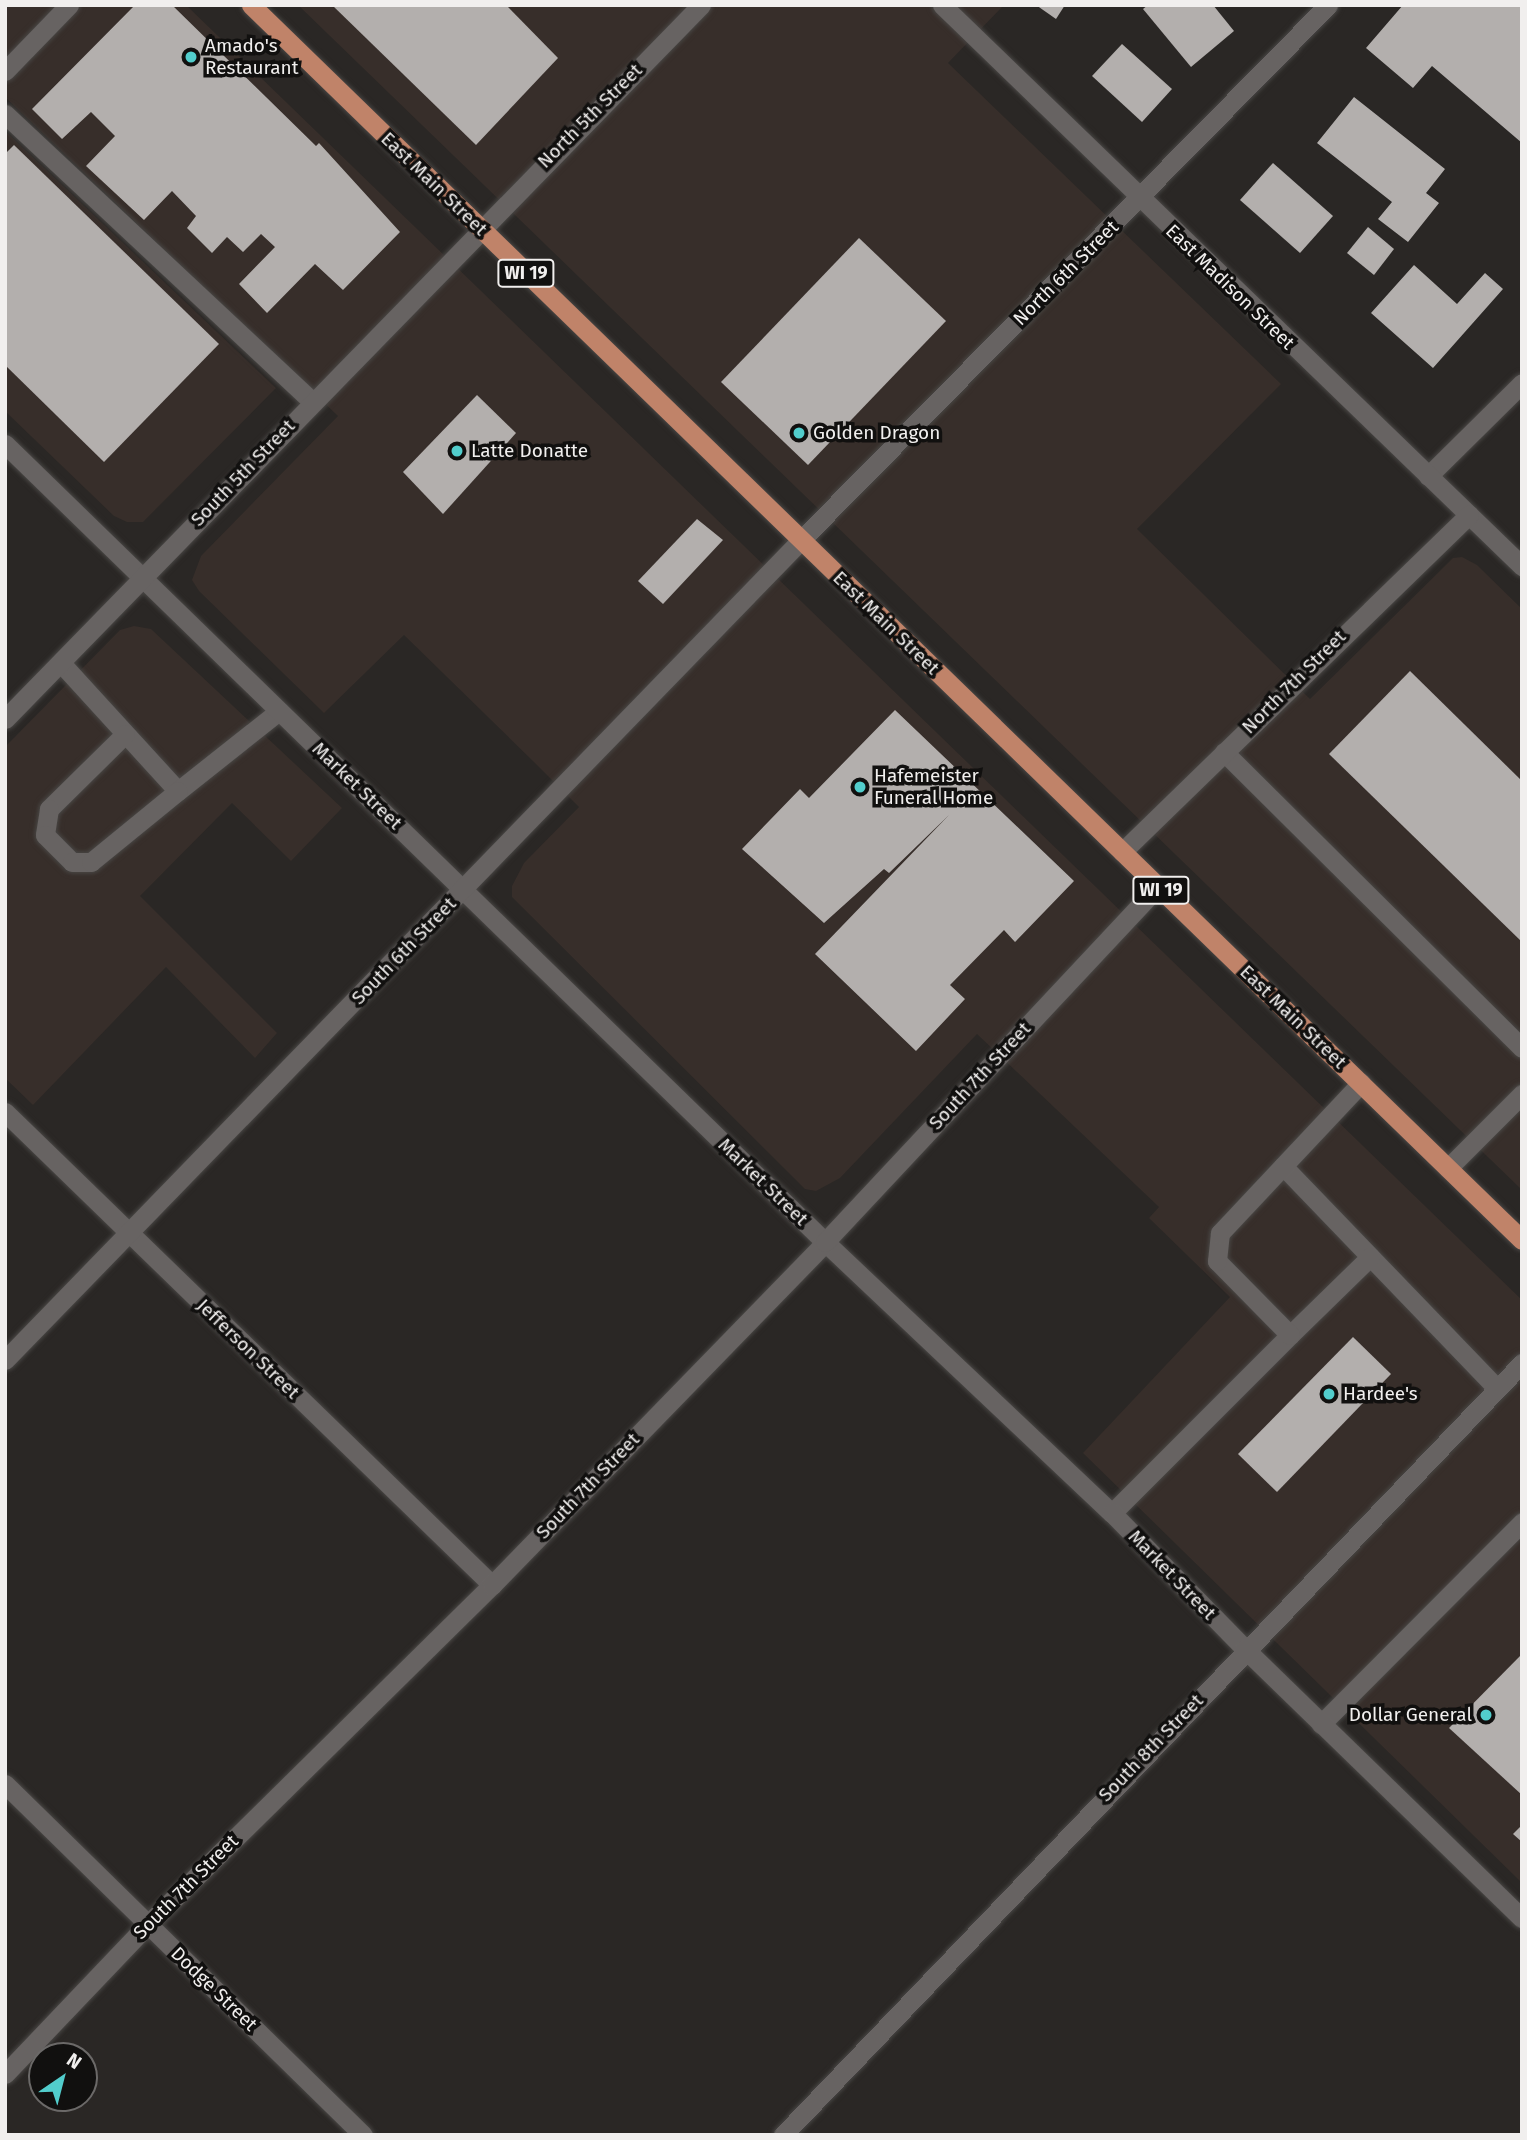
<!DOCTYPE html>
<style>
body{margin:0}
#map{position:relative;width:1527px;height:2140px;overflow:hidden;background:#2a2725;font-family:"Fira Sans",sans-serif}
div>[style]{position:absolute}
.built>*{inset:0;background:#372e2a}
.building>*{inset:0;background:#b3afad}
.roads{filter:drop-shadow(0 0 2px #484644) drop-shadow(0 0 2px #484644)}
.service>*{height:19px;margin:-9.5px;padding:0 9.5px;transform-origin:9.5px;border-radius:9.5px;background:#676362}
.minor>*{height:19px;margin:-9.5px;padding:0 9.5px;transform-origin:9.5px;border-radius:9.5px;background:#676362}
.primary>*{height:19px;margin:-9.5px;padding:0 9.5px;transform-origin:9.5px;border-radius:9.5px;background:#c08369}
.dots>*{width:19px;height:19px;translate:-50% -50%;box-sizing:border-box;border:4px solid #11100f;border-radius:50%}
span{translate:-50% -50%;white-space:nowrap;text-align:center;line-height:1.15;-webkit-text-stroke:7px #11100f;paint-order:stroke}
.shield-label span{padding:2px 5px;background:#11100f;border:2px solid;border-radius:5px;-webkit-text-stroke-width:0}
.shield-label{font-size:18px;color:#f1efee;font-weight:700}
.poi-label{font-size:19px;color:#f1efee}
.left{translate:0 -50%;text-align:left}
.right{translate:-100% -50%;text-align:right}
.street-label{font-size:19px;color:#f1efee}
.frame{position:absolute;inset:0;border:7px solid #f1efee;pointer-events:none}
.north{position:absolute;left:28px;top:2042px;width:70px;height:70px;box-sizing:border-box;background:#11100f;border:2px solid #6b6968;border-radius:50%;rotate:35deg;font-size:19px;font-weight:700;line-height:28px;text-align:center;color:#f1efee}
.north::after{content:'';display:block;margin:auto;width:24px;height:32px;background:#52cdcc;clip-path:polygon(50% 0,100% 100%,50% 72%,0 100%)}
</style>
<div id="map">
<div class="built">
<i style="clip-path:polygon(5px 5px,186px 5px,1522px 1300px,1522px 1883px,1083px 1453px,1230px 1297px,1149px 1218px,1159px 1207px,977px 1034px,840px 1178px,816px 1191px,805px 1189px,512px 897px,512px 886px,524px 863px,579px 807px,537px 765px,404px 635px,324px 713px,199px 591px,192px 580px,201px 556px,338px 416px,5px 97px)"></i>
<i style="clip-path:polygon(298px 5px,1004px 5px,948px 63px,1281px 384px,1137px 529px,1310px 699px,1453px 558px,1462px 557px,1477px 565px,1522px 609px,1522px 1190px)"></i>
<i style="clip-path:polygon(5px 131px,276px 388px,143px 522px,127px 522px,114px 516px,5px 411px)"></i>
<i style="clip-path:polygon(134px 626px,151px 629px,342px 808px,291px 861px,232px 803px,140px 896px,277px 1033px,255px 1058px,166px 967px,33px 1105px,5px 1078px,5px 747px,120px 630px)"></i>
</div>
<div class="building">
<i style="clip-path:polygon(135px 5px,172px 5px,316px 146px,319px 143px,400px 232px,343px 290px,315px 264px,267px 313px,239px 284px,275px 247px,261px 234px,243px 252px,227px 237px,212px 253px,187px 228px,196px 216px,172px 191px,144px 220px,86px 166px,115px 136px,91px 112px,62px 139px,32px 109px)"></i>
<i style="clip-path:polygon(332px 5px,506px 5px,558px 58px,476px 145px)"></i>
<i style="clip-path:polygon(1036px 5px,1065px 5px,1056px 19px)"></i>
<i style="clip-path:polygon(1148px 5px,1213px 5px,1234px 31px,1191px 67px,1143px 9px)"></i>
<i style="clip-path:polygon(1403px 5px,1522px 5px,1522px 143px,1432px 66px,1413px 88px,1366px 48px)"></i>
<i style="clip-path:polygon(1122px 44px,1172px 89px,1142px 122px,1092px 76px)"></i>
<i style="clip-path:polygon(1354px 97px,1445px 169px,1426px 193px,1439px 203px,1408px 242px,1378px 219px,1392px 202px,1317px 143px)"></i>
<i style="clip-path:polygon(14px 145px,219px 344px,104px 462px,5px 365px,5px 154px)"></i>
<i style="clip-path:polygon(1273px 163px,1333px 216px,1300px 253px,1240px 200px)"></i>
<i style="clip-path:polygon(1368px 227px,1394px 249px,1374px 275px,1347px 253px)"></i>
<i style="clip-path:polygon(859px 238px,946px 321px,808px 465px,721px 382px)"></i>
<i style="clip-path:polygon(1414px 265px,1457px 304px,1485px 273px,1503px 289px,1433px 368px,1371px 313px)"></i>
<i style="clip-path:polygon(477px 395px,516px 433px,443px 514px,403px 472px)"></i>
<i style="clip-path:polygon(697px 519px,723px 540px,663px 604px,638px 581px)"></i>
<i style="clip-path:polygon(1410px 671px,1522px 781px,1522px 942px,1329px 754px)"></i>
<i style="clip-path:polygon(895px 710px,1074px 881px,1015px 942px,1004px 930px,950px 985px,965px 999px,916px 1051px,815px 954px,949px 815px,889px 873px,884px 869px,824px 923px,742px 849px,800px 789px,809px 798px)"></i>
<i style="clip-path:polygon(1353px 1337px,1391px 1374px,1277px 1492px,1238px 1454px)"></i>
<i style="clip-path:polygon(1522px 1654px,1522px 1795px,1449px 1728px)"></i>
<i style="clip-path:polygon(1522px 1825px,1522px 1842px,1513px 1834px)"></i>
</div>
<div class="roads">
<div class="service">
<i style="left:5px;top:114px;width:420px;rotate:43.1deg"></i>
<i style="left:1428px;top:476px;width:132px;rotate:-44.7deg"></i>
<i style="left:61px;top:663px;width:173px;rotate:47.6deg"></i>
<i style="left:178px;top:791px;width:129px;rotate:-38.4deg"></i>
<i style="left:125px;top:734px;width:107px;rotate:135.4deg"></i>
<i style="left:49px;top:809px;width:26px;rotate:99deg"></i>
<i style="left:45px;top:835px;width:38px;rotate:45deg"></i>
<i style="left:72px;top:862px;width:19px"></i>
<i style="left:91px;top:862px;width:112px;rotate:-39.2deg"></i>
<i style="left:1224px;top:752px;width:420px;rotate:44.8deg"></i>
<i style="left:1283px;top:1166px;width:308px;rotate:46.1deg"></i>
<i style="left:1290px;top:1335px;width:112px;rotate:-44.3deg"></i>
<i style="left:1112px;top:1513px;width:252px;rotate:-45deg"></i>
<i style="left:1290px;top:1335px;width:104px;rotate:-134.6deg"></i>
<i style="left:1217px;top:1261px;width:28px;rotate:-84deg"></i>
<i style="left:1220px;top:1233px;width:206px;rotate:-46.8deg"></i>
<i style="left:1321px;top:1724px;width:285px;rotate:-45.1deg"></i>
</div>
<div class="minor">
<i style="left:942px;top:5px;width:807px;rotate:44.05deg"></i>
<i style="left:5px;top:71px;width:92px;rotate:-45.9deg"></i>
<i style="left:5px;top:444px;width:1144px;rotate:44.22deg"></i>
<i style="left:825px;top:1242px;width:395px;rotate:43.4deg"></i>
<i style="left:1112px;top:1513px;width:190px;rotate:45.6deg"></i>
<i style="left:1245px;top:1649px;width:386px;rotate:44.2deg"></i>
<i style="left:5px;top:719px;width:997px;rotate:-45.73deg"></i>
<i style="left:1122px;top:852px;width:484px;rotate:-44.2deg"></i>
<i style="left:5px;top:1112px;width:679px;rotate:44.16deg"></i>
<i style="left:1448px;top:1168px;width:105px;rotate:-45deg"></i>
<i style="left:5px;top:1360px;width:1143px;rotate:-45.85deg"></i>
<i style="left:801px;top:540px;width:751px;rotate:-45.43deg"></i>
<i style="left:5px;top:1784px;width:501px;rotate:44.43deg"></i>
<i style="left:5px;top:2074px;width:207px;rotate:-46.4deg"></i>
<i style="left:148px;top:1924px;width:483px;rotate:-44.6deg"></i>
<i style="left:492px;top:1585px;width:478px;rotate:-45.8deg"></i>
<i style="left:825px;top:1242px;width:487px;rotate:-46.9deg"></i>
<i style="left:783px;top:2135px;width:1069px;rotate:-46.25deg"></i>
</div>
<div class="primary">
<i style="left:251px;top:5px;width:1772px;rotate:44.18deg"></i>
</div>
</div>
<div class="dots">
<i style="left:191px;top:57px;background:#52cdcc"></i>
<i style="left:799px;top:433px;background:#52cdcc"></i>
<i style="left:457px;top:451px;background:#52cdcc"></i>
<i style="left:860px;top:787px;background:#52cdcc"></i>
<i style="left:1329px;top:1394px;background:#52cdcc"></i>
<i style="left:1486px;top:1715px;background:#52cdcc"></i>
</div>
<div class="shield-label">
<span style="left:526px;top:273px">WI 19</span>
<span style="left:1161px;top:890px">WI 19</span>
</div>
<div class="poi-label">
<span class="left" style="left:205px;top:57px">Amado's<br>Restaurant</span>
<span class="left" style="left:813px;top:433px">Golden Dragon</span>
<span class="left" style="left:471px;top:451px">Latte Donatte</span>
<span class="left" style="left:874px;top:787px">Hafemeister<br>Funeral Home</span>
<span class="left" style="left:1343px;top:1394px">Hardee's</span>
<span class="right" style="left:1472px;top:1715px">Dollar General</span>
</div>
<div class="street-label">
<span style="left:590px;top:116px;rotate:-45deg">North 5th Street</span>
<span style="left:434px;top:184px;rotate:44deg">East Main Street</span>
<span style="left:1066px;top:273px;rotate:-45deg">North 6th Street</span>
<span style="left:1230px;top:287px;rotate:44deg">East Madison Street</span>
<span style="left:243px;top:473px;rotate:-46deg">South 5th Street</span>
<span style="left:886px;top:623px;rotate:44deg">East Main Street</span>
<span style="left:1294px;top:682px;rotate:-45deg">North 7th Street</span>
<span style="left:357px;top:786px;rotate:44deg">Market Street</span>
<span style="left:404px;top:951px;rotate:-46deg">South 6th Street</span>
<span style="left:1293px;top:1017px;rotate:44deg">East Main Street</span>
<span style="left:980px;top:1076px;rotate:-47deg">South 7th Street</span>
<span style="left:763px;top:1182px;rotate:44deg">Market Street</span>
<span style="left:248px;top:1349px;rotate:44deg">Jefferson Street</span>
<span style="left:588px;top:1486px;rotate:-46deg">South 7th Street</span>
<span style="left:1172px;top:1575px;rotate:46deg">Market Street</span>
<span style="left:1151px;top:1748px;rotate:-46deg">South 8th Street</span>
<span style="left:186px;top:1887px;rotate:-45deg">South 7th Street</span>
<span style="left:214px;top:1989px;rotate:44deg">Dodge Street</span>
</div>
<div class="frame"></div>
<div class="north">N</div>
</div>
